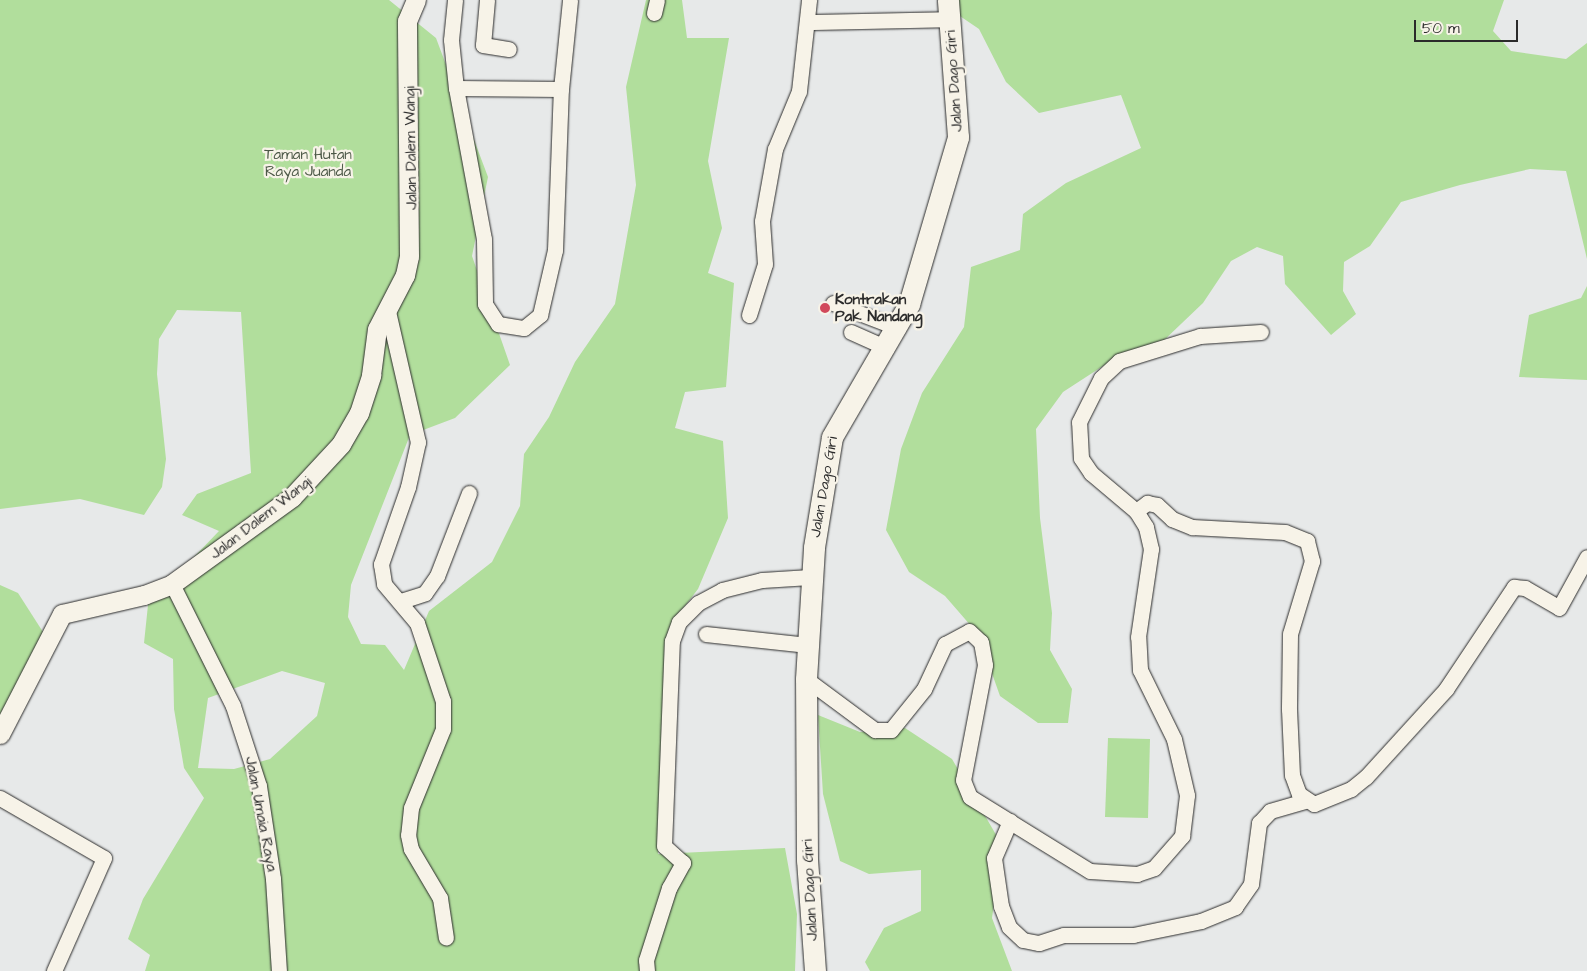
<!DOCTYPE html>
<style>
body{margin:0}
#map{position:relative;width:1587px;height:971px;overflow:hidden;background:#e7e9e9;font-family:"Architects Daughter",sans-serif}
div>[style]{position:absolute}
.green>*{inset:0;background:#b1de9c}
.roads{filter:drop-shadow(0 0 1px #2b2b2b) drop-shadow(0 0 1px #2b2b2b)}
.minor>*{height:15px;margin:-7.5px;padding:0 7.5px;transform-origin:7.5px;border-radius:7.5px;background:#f7f3e8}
.tertiary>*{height:19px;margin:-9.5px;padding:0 9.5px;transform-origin:9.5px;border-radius:9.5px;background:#f7f3e8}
.secondary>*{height:21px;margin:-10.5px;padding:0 10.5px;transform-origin:10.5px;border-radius:10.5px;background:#f7f3e8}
.dots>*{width:14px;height:14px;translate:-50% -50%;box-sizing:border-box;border:2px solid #f7f3e8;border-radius:50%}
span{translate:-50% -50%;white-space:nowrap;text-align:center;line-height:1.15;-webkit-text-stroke:4.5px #f7f3e8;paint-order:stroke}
.street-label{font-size:15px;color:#2b2b2b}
.park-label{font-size:15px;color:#4c5847}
.poi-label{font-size:15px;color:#2b2b2b;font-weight:700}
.left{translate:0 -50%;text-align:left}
.scale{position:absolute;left:1414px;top:20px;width:104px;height:22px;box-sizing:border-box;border:2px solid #2b2b2b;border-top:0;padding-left:6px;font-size:15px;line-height:18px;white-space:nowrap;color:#2b2b2b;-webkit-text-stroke:4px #f7f3e8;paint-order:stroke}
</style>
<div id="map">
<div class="green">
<i style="clip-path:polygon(evenodd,0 0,389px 0,436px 38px,488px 177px,472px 256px,510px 365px,455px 418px,410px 435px,351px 585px,348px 617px,361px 644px,385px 645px,404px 670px,429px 611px,492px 562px,520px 506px,524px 454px,549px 417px,575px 362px,615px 304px,636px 185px,626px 87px,646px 0,682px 0,687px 38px,729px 38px,708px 161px,722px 228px,708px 273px,734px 283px,726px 387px,685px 392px,675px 428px,723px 441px,728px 518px,698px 589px,675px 619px,658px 854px,785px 848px,797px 914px,795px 971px,145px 971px,150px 955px,128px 939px,143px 899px,204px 798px,184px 768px,174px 709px,173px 659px,144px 643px,148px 605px,219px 531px,182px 515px,197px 494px,251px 473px,241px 312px,177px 310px,159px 339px,157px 374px,166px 459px,162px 487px,144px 515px,80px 499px,0 509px,0 0,282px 671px,325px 683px,317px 716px,270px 759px,234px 769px,198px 768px,208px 698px,282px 671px)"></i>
<i style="clip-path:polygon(950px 0,1504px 0,1493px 31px,1511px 51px,1566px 59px,1587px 43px,1587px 259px,1566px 171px,1530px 169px,1460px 185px,1401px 202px,1370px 246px,1344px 262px,1343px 291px,1356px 314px,1331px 335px,1285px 284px,1283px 256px,1257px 247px,1231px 261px,1203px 303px,1160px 344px,1103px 366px,1063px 392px,1036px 429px,1040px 518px,1052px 613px,1050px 650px,1072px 689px,1068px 723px,1038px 723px,1000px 696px,978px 634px,945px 596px,909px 572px,886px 530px,901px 449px,922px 393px,964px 327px,971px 267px,1020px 250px,1023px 214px,1066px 183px,1141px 148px,1121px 95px,1039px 113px,1006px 82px,979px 29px,951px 10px)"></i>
<i style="clip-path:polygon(1587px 286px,1587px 380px,1519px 377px,1529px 315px,1581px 298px)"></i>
<i style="clip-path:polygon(0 585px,18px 593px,43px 632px,0 719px)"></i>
<i style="clip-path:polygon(818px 715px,860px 732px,905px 728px,952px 759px,1002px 845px,992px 918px,1012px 971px,870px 971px,865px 962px,884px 928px,921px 911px,921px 870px,869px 874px,840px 861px,823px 794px)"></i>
<i style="clip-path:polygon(1108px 738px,1150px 739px,1148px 818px,1105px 817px)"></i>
</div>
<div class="roads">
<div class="minor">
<i style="left:455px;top:0;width:40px;rotate:95.7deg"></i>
<i style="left:451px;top:40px;width:48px;rotate:84.1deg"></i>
<i style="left:456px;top:88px;width:105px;rotate:0.5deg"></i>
<i style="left:487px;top:0;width:45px;rotate:95.1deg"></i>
<i style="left:483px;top:45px;width:26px;rotate:9deg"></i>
<i style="left:654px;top:13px;width:13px;rotate:-77deg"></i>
<i style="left:809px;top:22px;width:141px;rotate:-1.2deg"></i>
<i style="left:456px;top:88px;width:154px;rotate:79.5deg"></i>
<i style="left:484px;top:239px;width:65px;rotate:89.1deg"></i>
<i style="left:485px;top:304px;width:24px;rotate:57deg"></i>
<i style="left:498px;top:324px;width:26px;rotate:9deg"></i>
<i style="left:524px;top:328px;width:21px;rotate:-39deg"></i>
<i style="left:540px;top:315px;width:67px;rotate:-77deg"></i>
<i style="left:555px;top:250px;width:161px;rotate:-87.9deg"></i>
<i style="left:561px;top:89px;width:89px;rotate:-84.2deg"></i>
<i style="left:833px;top:303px;width:70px;rotate:21deg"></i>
<i style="left:387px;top:307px;width:139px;rotate:77.1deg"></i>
<i style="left:418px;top:442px;width:46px;rotate:102.5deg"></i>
<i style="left:408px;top:487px;width:82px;rotate:109.3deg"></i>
<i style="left:381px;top:564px;width:20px;rotate:81deg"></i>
<i style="left:384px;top:584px;width:51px;rotate:49.8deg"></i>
<i style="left:417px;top:623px;width:82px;rotate:71.6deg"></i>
<i style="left:443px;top:701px;width:28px;rotate:90deg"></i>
<i style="left:443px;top:729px;width:85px;rotate:112.1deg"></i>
<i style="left:411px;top:808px;width:27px;rotate:96deg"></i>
<i style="left:408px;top:835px;width:14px;rotate:78deg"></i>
<i style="left:411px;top:849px;width:57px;rotate:59.4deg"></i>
<i style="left:440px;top:898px;width:40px;rotate:81.5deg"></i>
<i style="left:749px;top:315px;width:53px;rotate:-72.6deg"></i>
<i style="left:765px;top:264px;width:43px;rotate:-94deg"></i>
<i style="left:762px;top:221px;width:73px;rotate:-79.8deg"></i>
<i style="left:775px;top:149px;width:63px;rotate:-67.5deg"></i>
<i style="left:799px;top:91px;width:92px;rotate:-83.7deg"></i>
<i style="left:851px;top:332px;width:39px;rotate:24deg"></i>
<i style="left:1136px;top:511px;width:14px;rotate:-36deg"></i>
<i style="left:1147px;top:503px;width:10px;rotate:11deg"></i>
<i style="left:1157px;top:505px;width:21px;rotate:43deg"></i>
<i style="left:1172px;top:519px;width:22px;rotate:22deg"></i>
<i style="left:1192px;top:527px;width:93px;rotate:3.1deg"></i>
<i style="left:1285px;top:532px;width:24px;rotate:22deg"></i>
<i style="left:1307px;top:541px;width:21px;rotate:76deg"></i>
<i style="left:1312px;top:561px;width:76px;rotate:106.8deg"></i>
<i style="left:1290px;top:634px;width:75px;rotate:90.8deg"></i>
<i style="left:1289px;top:709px;width:66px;rotate:87.4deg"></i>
<i style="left:1292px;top:775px;width:20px;rotate:70deg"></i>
<i style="left:1299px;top:794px;width:18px;rotate:34deg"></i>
<i style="left:1314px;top:804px;width:40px;rotate:-22deg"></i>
<i style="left:1351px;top:789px;width:19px;rotate:-39deg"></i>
<i style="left:1366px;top:777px;width:119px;rotate:-47.7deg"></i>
<i style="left:1446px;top:689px;width:123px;rotate:-56.3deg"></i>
<i style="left:1514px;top:587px;width:11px;rotate:5deg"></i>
<i style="left:1525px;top:588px;width:39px;rotate:30deg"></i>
<i style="left:1559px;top:608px;width:58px;rotate:-61.2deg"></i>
<i style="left:172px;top:584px;width:136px;rotate:63.4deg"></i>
<i style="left:233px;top:706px;width:84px;rotate:72deg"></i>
<i style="left:259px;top:786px;width:94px;rotate:81.4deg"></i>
<i style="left:273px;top:879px;width:92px;rotate:86.3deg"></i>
<i style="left:401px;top:601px;width:25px;rotate:-18deg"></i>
<i style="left:425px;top:593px;width:21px;rotate:-55deg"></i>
<i style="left:437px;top:576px;width:89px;rotate:-68.9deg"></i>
<i style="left:706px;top:634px;width:102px;rotate:6.2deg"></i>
<i style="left:806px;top:679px;width:86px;rotate:36.5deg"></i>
<i style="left:875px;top:730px;width:16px"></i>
<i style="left:891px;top:730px;width:53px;rotate:-51.2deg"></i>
<i style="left:924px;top:689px;width:50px;rotate:-65deg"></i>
<i style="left:945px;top:644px;width:27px;rotate:-28deg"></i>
<i style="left:969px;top:631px;width:16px;rotate:43deg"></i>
<i style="left:981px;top:642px;width:23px;rotate:80deg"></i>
<i style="left:985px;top:665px;width:117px;rotate:100.8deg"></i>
<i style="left:963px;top:780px;width:18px;rotate:68deg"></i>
<i style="left:970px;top:797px;width:141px;rotate:31.7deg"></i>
<i style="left:1090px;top:871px;width:47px;rotate:3.7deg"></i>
<i style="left:1137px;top:874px;width:18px;rotate:-19deg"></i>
<i style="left:1154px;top:868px;width:43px;rotate:-48.8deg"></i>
<i style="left:1182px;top:836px;width:41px;rotate:-83deg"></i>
<i style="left:1187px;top:795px;width:57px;rotate:-103.1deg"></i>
<i style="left:1174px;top:739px;width:77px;rotate:-116.2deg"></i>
<i style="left:1140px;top:670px;width:33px;rotate:-93deg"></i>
<i style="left:1138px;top:637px;width:89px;rotate:-81.6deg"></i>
<i style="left:1151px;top:549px;width:23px;rotate:-103deg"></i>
<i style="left:1146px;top:527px;width:19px;rotate:-122deg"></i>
<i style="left:1136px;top:511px;width:59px;rotate:-139.8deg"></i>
<i style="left:1091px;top:473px;width:18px;rotate:-124deg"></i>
<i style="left:1081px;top:458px;width:36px;rotate:-93deg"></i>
<i style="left:1079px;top:422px;width:49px;rotate:-63.4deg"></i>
<i style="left:1101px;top:378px;width:25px;rotate:-43deg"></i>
<i style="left:1119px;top:361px;width:85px;rotate:-17.2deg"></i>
<i style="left:1200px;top:336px;width:61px;rotate:-3.8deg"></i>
<i style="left:0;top:798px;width:120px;rotate:30deg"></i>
<i style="left:104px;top:858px;width:124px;rotate:113.9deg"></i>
<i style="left:1010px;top:821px;width:40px;rotate:113.4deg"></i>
<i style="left:994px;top:858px;width:49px;rotate:81.7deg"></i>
<i style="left:1001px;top:906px;width:22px;rotate:69deg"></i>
<i style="left:1009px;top:927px;width:19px;rotate:43deg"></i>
<i style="left:1023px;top:940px;width:16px;rotate:11deg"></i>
<i style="left:1039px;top:943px;width:26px;rotate:-18deg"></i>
<i style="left:1064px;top:935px;width:69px"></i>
<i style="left:1133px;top:935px;width:69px;rotate:-11.6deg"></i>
<i style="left:1201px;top:921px;width:37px;rotate:-22deg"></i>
<i style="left:1235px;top:907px;width:28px;rotate:-55deg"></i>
<i style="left:1251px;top:884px;width:62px;rotate:-82.5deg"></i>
<i style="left:1259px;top:823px;width:16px;rotate:-47deg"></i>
<i style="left:1270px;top:811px;width:37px;rotate:-16deg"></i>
<i style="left:647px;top:971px;width:11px;rotate:-95deg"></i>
<i style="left:646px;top:960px;width:76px;rotate:-72.3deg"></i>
<i style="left:669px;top:888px;width:29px;rotate:-61deg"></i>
<i style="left:683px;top:863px;width:25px;rotate:-138deg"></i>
<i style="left:664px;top:846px;width:205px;rotate:-87.8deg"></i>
<i style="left:672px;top:641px;width:20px;rotate:-70deg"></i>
<i style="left:679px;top:622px;width:27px;rotate:-45deg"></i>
<i style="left:698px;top:603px;width:27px;rotate:-28deg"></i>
<i style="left:722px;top:590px;width:41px;rotate:-14deg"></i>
<i style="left:762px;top:580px;width:48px;rotate:-3.6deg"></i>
</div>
<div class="tertiary">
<i style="left:0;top:734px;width:135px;rotate:-62.7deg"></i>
<i style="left:62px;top:614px;width:84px;rotate:-13deg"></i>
<i style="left:144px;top:595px;width:30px;rotate:-21deg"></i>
<i style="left:172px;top:584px;width:148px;rotate:-35.9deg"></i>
<i style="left:292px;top:497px;width:72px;rotate:-47.2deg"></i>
<i style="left:341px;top:444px;width:36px;rotate:-60deg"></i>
<i style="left:359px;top:413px;width:40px;rotate:-72deg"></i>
<i style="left:371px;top:375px;width:46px;rotate:-82.6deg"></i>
<i style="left:377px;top:329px;width:61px;rotate:-62.6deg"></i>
<i style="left:405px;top:275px;width:19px;rotate:-78deg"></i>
<i style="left:409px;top:256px;width:235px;rotate:-90.5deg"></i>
<i style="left:407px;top:21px;width:23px;rotate:-67deg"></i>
</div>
<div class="secondary">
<i style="left:815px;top:971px;width:111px;rotate:-94.1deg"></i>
<i style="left:807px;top:860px;width:181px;rotate:-90.3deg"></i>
<i style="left:806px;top:679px;width:132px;rotate:-86.5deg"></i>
<i style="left:814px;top:547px;width:111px;rotate:-80.7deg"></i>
<i style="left:832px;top:437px;width:154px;rotate:-59.9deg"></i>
<i style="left:909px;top:304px;width:174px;rotate:-73.6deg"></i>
<i style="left:958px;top:137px;width:137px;rotate:-94.2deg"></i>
</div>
</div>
<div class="dots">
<i style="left:825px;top:308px;background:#d1495b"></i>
</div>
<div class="street-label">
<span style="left:954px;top:81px;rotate:-94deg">Jalan Dago Giri</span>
<span style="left:411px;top:148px;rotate:-91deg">Jalan Dalem Wangi</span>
<span style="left:824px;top:487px;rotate:-80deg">Jalan Dago Giri</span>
<span style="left:261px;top:518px;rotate:-38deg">Jalan Dalem Wangi</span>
<span style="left:261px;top:814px;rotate:79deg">Jalan Umaia Raya</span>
<span style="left:810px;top:890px;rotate:-93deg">Jalan Dago Giri</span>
</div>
<div class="park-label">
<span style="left:308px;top:163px">Taman Hutan<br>Raya Juanda</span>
</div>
<div class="poi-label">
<span class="left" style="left:835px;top:308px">Kontrakan<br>Pak Nandang</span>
</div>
<div class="scale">50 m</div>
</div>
